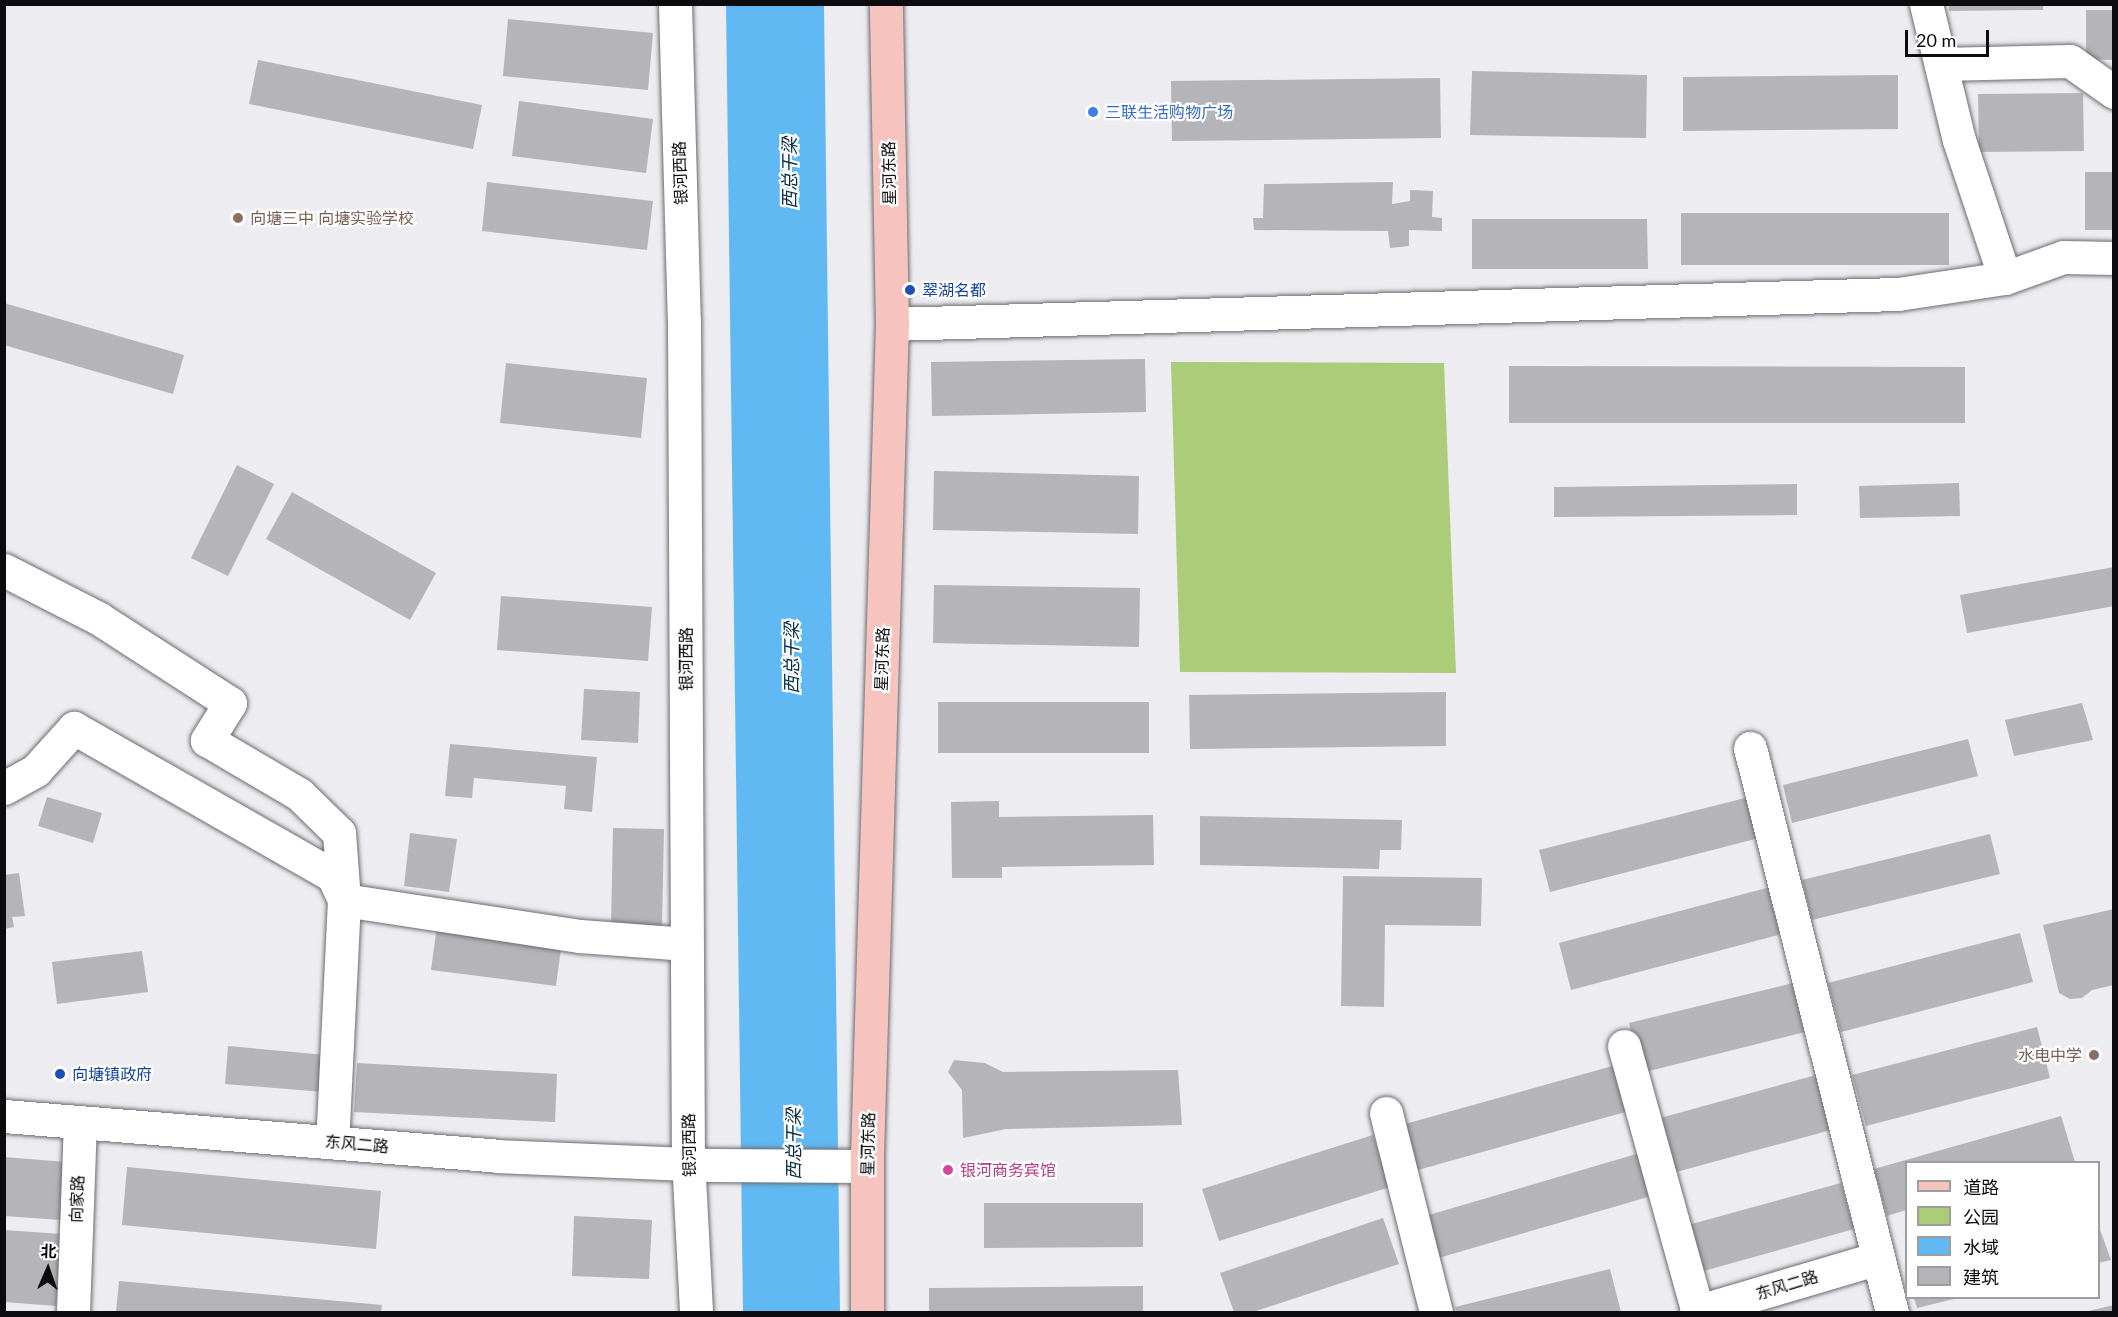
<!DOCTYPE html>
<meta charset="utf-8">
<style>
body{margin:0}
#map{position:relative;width:2118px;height:1317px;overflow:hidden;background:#ececf1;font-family:Lato,"Noto Sans SC",sans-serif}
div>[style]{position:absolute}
.green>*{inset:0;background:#abcc79}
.water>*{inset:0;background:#60b9f3}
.building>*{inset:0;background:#b4b4b9}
.roads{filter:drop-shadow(0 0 2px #6c6c71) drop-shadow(0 0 2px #6c6c71)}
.minor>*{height:33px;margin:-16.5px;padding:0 16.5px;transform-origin:16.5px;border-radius:16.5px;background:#fff}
.major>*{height:33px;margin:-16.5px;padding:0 16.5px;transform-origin:16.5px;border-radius:16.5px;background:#f6c3be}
.dots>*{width:16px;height:16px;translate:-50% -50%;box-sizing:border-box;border:3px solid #fff;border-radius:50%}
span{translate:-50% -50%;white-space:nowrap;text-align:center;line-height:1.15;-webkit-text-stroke:4.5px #fff;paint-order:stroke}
.shop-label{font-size:16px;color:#366cbe}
.left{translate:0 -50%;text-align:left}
.street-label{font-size:16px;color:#0c0c0e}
.education-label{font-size:16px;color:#785e54}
.right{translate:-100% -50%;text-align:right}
.transit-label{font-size:16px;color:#164399}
.hotel-label{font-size:16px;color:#b23c85}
.water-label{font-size:18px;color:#042c43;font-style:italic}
.frame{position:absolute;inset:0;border:6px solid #0c0c0e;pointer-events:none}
.legend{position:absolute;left:1905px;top:1161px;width:195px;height:138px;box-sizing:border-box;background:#fff;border:2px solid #9e9e9f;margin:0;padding:8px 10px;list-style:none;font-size:18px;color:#0c0c0e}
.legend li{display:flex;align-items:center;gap:12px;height:30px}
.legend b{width:30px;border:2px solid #9e9e9f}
.north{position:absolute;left:18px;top:1239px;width:60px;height:60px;-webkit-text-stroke:4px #fff;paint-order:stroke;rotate:2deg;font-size:16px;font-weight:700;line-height:24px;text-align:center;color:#0c0c0e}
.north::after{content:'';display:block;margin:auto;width:21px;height:27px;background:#0c0c0e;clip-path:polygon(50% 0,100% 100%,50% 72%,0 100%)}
.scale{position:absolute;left:1905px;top:30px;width:84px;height:27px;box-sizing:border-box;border:3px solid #0c0c0e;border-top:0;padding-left:8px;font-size:18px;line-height:21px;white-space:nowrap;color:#0c0c0e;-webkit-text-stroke:4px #fff;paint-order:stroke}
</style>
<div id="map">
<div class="green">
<i style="clip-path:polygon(1171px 362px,1444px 363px,1456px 673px,1180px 672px)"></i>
</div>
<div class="water">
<i style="clip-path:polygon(726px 5px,824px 5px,840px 1312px,743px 1312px)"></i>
</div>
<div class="building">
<i style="clip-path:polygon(1949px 4px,2043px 4px,2043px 10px,1949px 11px)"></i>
<i style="clip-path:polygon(2086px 10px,2114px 10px,2114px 60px,2086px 59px)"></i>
<i style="clip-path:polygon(508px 19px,653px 33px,648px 90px,503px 76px)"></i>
<i style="clip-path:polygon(258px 60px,482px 105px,473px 149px,249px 104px)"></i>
<i style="clip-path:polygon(1472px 71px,1647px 75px,1646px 138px,1470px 135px)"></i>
<i style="clip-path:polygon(1898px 75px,1898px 129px,1683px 131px,1683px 77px)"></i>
<i style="clip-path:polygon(1440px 78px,1441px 138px,1172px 141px,1171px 81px)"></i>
<i style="clip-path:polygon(2083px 93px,2084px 151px,1979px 152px,1978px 94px)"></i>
<i style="clip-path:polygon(519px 101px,653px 119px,646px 173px,512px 156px)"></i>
<i style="clip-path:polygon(2085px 172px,2114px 172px,2114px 230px,2085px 230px)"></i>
<i style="clip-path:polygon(487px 182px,653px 201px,647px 250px,482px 231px)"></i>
<i style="clip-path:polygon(1393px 182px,1392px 204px,1410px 201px,1410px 190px,1433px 191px,1432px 217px,1442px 218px,1442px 231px,1409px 230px,1409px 246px,1390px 248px,1388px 231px,1254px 230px,1253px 218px,1263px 218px,1264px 184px)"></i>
<i style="clip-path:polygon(1681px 213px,1949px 213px,1949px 265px,1681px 265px)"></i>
<i style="clip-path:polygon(1472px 219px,1647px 219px,1648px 269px,1472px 269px)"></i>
<i style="clip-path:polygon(4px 303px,184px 355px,173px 394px,4px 345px)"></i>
<i style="clip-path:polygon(1145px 359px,1146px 412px,932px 416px,931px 362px)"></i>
<i style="clip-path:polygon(506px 363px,647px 378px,641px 438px,500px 423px)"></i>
<i style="clip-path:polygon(1509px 366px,1965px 367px,1965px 423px,1509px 423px)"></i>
<i style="clip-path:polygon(237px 465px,274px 484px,228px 576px,191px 558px)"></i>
<i style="clip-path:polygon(934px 471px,1139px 476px,1138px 534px,933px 530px)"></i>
<i style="clip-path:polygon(1959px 483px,1960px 516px,1860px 518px,1859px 486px)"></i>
<i style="clip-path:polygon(1797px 484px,1797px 515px,1554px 517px,1554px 487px)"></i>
<i style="clip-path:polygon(292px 492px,436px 573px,410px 620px,266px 539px)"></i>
<i style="clip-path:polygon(2114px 567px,2114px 606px,1967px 633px,1960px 595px)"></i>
<i style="clip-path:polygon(934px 585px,1140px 588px,1139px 647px,933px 643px)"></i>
<i style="clip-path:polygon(501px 596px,652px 607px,648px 661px,497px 650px)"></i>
<i style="clip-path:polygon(584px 689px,640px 692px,638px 743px,581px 740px)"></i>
<i style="clip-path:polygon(1446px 692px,1446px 746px,1190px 749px,1189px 695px)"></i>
<i style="clip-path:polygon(938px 702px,1149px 702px,1149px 753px,938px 753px)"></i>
<i style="clip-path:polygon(2082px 703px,2093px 740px,2014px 756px,2005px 720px)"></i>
<i style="clip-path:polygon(1968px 739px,1978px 776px,1792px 823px,1783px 785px)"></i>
<i style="clip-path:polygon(450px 744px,597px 757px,592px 812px,564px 809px,566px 786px,474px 778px,472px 798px,445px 796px)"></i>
<i style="clip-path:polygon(47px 797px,102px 813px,93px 843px,38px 826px)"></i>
<i style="clip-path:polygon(1749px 797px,1759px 838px,1550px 892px,1539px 850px)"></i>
<i style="clip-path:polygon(999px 801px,999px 817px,1153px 815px,1154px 865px,1002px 867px,1002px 878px,952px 878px,951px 802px)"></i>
<i style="clip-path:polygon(1200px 816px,1402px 820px,1401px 850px,1380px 850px,1379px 869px,1200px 865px)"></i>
<i style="clip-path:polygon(613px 828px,664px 829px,662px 926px,611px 926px)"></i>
<i style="clip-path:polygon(410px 833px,457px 839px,449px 892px,404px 886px)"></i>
<i style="clip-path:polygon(1990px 834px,2000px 874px,1812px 920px,1802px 880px)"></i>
<i style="clip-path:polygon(19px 873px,25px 916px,12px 917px,14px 927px,4px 929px,4px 875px)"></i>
<i style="clip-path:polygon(1343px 876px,1482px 878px,1481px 926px,1385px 925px,1384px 1007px,1341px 1006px)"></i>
<i style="clip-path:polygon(1774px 886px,1786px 933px,1571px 990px,1559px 943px)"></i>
<i style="clip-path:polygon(2114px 909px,2114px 985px,2092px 990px,2082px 998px,2070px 999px,2059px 993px,2043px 925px)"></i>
<i style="clip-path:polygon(438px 918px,563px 934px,556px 986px,431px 970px)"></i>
<i style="clip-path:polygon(2020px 933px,2033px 982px,1841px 1032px,1828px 983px)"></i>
<i style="clip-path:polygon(142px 951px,148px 992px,57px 1004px,52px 962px)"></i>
<i style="clip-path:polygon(1793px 983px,1805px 1032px,1641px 1073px,1629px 1023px)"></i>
<i style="clip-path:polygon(2037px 1027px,2050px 1078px,1866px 1126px,1852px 1075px)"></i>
<i style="clip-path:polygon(228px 1046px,326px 1055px,323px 1092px,225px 1084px)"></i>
<i style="clip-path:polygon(954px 1060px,985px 1063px,1003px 1072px,1178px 1070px,1182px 1125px,1006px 1129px,963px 1138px,962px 1090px,948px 1072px)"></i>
<i style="clip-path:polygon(357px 1063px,557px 1074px,555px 1122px,354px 1112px)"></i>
<i style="clip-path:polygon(1616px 1065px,1629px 1111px,1418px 1170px,1405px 1124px)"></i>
<i style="clip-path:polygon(1816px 1075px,1831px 1130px,1669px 1174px,1653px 1120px)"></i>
<i style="clip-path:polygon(2061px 1116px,2075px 1162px,1906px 1162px,1906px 1210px,1887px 1216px,1874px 1169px)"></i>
<i style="clip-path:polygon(1373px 1135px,1390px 1187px,1219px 1241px,1202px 1189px)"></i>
<i style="clip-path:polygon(1643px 1152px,1655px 1195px,1435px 1259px,1422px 1217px)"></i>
<i style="clip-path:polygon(4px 1157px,66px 1162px,61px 1220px,4px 1216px)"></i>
<i style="clip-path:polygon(127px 1167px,381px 1191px,376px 1249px,122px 1225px)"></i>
<i style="clip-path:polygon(1841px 1183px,1854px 1229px,1700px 1272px,1688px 1225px)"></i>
<i style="clip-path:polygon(984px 1203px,1143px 1203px,1143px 1247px,984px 1248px)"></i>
<i style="clip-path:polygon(574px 1216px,652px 1220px,649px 1279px,572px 1276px)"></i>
<i style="clip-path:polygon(1383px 1218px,1399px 1264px,1253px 1312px,1234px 1312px,1220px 1273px)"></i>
<i style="clip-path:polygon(2098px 1224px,2111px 1260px,2098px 1263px)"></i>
<i style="clip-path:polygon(4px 1230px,62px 1234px,56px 1306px,4px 1302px)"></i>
<i style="clip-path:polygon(1610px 1269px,1621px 1312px,1457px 1312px,1455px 1307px)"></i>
<i style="clip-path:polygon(119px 1281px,382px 1305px,381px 1312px,116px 1312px)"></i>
<i style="clip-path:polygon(1143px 1286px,1143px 1312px,929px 1312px,929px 1288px)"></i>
<i style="clip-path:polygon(1914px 1298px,1958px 1298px,1917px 1308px)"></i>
<i style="clip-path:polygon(2114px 1305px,2114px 1312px,2084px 1312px)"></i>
</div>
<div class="roads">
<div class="minor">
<i style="left:675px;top:4px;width:317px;rotate:88.4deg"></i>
<i style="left:684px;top:321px;width:837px;rotate:89.73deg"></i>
<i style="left:688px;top:1158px;width:154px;rotate:87deg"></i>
<i style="left:1926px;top:4px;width:140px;rotate:76.4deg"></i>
<i style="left:1959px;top:140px;width:145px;rotate:71.6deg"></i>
<i style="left:1941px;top:64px;width:129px;rotate:-1.3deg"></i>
<i style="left:2070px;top:61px;width:54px;rotate:35.2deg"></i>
<i style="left:892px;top:324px;width:1006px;rotate:-1.71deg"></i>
<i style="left:1898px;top:294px;width:108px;rotate:-8.5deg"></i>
<i style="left:2005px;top:278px;width:62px;rotate:-19.9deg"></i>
<i style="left:2063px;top:257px;width:51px;rotate:1.1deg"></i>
<i style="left:4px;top:570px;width:106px;rotate:27.1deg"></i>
<i style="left:98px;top:618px;width:157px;rotate:32.8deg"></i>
<i style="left:230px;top:703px;width:44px;rotate:121.9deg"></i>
<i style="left:207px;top:740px;width:107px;rotate:30.4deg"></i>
<i style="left:299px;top:794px;width:56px;rotate:44.3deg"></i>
<i style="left:339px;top:833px;width:67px;rotate:85.7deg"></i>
<i style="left:344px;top:900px;width:239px;rotate:8.7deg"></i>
<i style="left:580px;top:936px;width:107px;rotate:4.3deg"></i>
<i style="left:1750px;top:748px;width:582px;rotate:75.87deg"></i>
<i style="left:4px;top:788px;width:37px;rotate:-29deg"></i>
<i style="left:36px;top:770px;width:57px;rotate:-47.9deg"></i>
<i style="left:74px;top:728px;width:298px;rotate:29.7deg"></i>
<i style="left:333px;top:876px;width:26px;rotate:65deg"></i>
<i style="left:344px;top:900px;width:242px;rotate:92.8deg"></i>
<i style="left:1624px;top:1046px;width:276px;rotate:74.5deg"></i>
<i style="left:1386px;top:1113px;width:205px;rotate:75.9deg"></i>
<i style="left:4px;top:1116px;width:494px;rotate:4.6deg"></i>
<i style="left:496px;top:1156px;width:215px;rotate:2.4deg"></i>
<i style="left:711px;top:1165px;width:156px;rotate:0.4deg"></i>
<i style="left:73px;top:1312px;width:190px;rotate:-87.9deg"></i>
<i style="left:1696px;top:1312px;width:190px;rotate:-16.5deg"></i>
</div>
<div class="major">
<i style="left:867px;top:1312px;width:157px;rotate:-90deg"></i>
<i style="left:867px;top:1155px;width:831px;rotate:-88.28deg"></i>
<i style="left:892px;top:324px;width:320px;rotate:-91.1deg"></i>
</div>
</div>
<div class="dots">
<i style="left:1093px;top:112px;background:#3f7fe0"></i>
<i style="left:238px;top:218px;background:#8d6e63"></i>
<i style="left:910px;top:290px;background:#1a4fb4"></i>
<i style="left:2094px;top:1055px;background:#8d6e63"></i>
<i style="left:60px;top:1074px;background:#1a4fb4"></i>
<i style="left:948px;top:1170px;background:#d1479c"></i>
</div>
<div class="shop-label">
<span class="left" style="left:1105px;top:112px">三联生活购物广场</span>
</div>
<div class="street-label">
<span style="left:680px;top:173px;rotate:-92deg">银河西路</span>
<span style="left:889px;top:173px;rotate:-91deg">星河东路</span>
<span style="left:686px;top:659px;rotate:-90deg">银河西路</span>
<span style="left:882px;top:659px;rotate:-88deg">星河东路</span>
<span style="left:357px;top:1144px;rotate:5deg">东风二路</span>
<span style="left:868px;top:1144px;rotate:-89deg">星河东路</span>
<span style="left:689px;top:1145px;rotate:-91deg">银河西路</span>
<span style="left:77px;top:1199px;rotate:-88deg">向家路</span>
<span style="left:1787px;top:1285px;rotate:-17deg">东风二路</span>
</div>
<div class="education-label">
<span class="left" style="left:250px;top:218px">向塘三中 向塘实验学校</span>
<span class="right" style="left:2082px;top:1055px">水电中学</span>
</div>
<div class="transit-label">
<span class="left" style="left:922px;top:290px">翠湖名都</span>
<span class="left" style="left:72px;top:1074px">向塘镇政府</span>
</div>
<div class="hotel-label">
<span class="left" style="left:960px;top:1170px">银河商务宾馆</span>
</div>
<div class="water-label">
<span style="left:789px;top:173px;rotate:-90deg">西总干梁</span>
<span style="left:791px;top:658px;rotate:-90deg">西总干梁</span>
<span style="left:793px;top:1144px;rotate:-90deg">西总干梁</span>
</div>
<div class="frame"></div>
<ul class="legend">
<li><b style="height:8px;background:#f6c3be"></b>道路</li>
<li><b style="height:16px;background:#abcc79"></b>公园</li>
<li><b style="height:16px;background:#60b9f3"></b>水域</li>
<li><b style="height:16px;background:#b4b4b9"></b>建筑</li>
</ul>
<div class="north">北</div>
<div class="scale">20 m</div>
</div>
